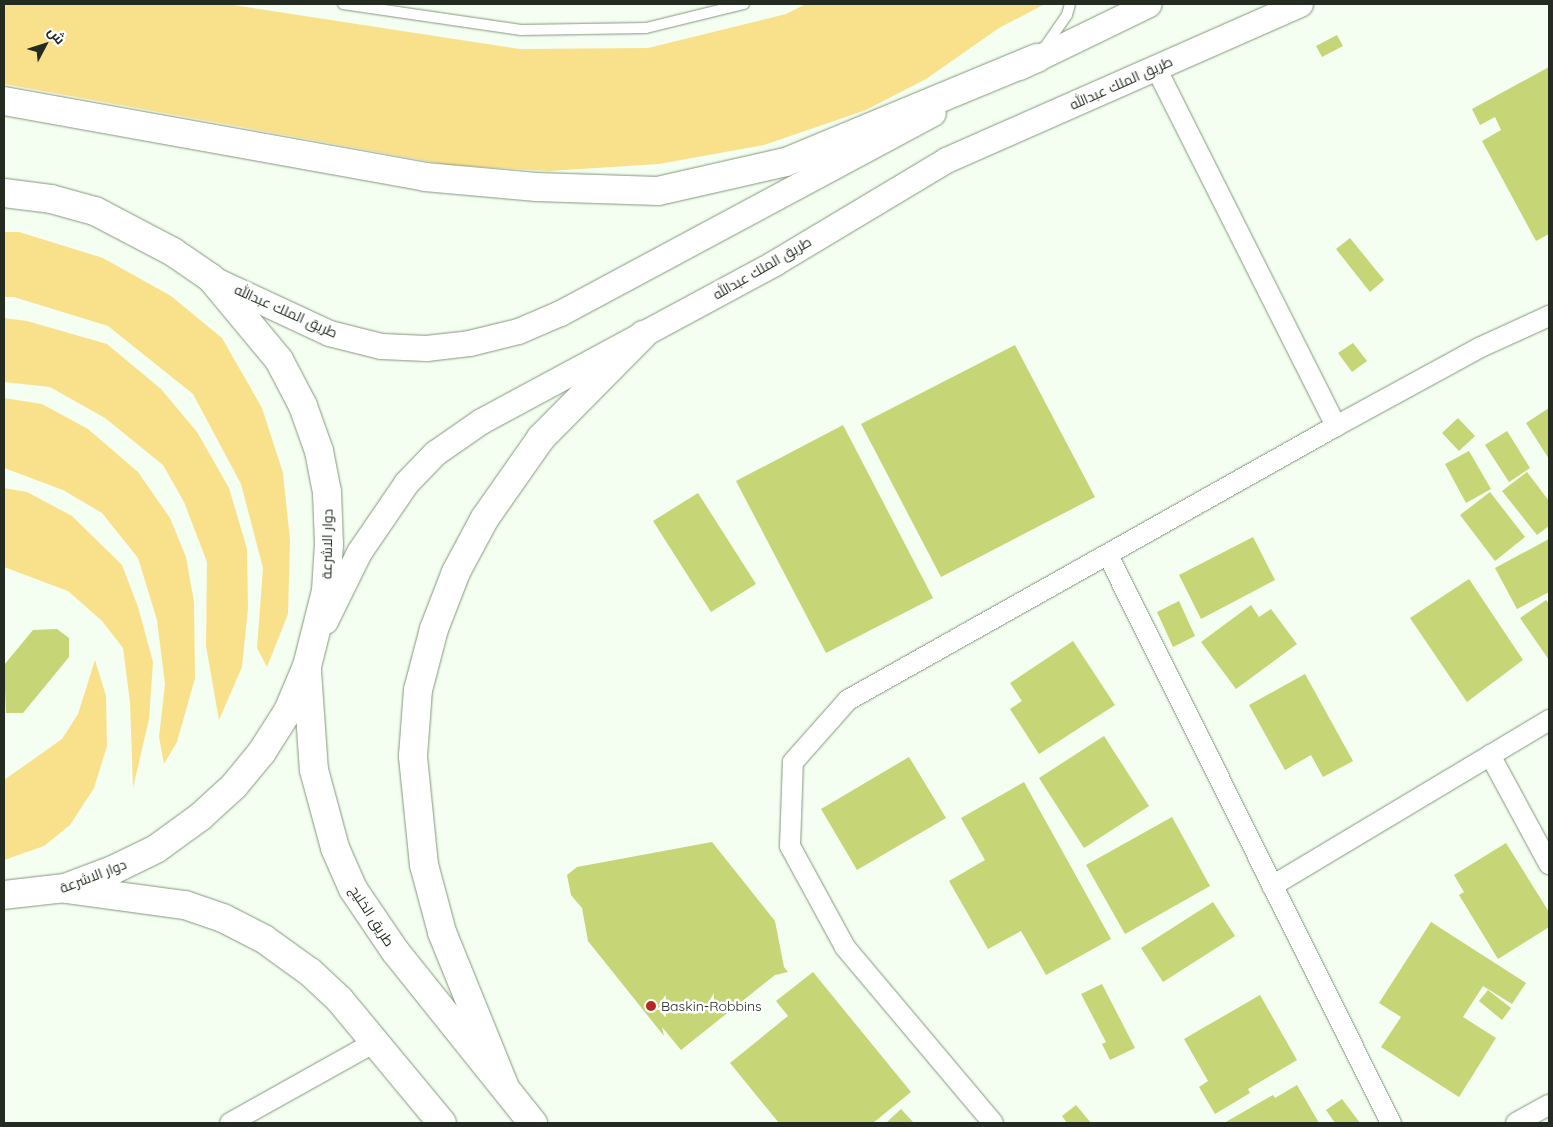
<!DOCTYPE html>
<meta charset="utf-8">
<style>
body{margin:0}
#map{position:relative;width:1553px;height:1127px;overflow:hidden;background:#f4fef1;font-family:Quicksand,Cairo,sans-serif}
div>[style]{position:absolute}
.green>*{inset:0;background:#f9e18c}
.building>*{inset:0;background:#c6d575}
.roads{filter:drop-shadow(0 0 1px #82977b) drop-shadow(0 0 1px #82977b)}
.service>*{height:10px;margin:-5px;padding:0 5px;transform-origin:5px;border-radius:5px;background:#fff}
.minor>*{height:20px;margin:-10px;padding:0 10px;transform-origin:10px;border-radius:10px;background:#fff}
.tertiary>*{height:25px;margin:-12.5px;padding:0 12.5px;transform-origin:12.5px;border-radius:12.5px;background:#fff}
.primary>*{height:28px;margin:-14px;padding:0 14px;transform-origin:14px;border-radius:14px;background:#fff}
.dots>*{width:14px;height:14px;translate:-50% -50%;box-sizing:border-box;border:2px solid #fff;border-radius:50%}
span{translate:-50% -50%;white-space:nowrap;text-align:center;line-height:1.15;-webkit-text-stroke:5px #fff;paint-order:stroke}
.street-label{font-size:14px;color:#242c21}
.poi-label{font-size:14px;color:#242c21}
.left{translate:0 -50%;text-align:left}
.frame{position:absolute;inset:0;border:5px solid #242c21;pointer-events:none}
.north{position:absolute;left:20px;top:20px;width:50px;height:50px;-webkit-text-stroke:4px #fff;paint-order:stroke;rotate:50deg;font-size:14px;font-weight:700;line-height:20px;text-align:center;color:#242c21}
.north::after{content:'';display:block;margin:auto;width:18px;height:22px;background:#242c21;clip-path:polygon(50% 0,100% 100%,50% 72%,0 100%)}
</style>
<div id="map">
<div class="green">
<i style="clip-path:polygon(4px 4px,227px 4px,520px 49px,648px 48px,786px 14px,806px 4px,1045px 4px,999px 28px,926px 79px,866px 110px,764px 145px,659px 164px,549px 171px,449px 165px,4px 84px)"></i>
<i style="clip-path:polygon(4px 232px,19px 232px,103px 258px,171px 296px,222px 338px,262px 408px,283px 473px,290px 540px,288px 614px,267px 667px,257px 648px,263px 568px,241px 484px,193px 394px,108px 326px,14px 297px,4px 297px)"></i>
<i style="clip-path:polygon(4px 318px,27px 321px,107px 344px,161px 389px,197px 432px,229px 488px,247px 549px,248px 608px,242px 667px,219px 720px,206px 646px,207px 562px,184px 502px,163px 465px,105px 418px,50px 387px,4px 382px)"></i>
<i style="clip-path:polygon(4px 398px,42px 404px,88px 429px,138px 472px,170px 518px,186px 557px,194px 602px,195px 678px,177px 742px,164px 764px,159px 737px,165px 684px,157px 620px,138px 558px,102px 513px,63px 490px,4px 468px)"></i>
<i style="clip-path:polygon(4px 488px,27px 492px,72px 516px,122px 565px,138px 607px,153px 662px,149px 719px,133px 788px,130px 702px,123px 648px,102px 621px,68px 591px,4px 567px)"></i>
<i style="clip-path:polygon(95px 660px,106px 696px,107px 746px,94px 788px,70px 825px,44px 846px,4px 860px,4px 780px,62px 739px,78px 714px)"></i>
</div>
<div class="building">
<i style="clip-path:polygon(1337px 35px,1343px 46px,1322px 57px,1316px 46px)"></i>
<i style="clip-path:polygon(1549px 67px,1549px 234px,1536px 241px,1482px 141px,1501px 130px,1495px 117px,1480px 125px,1472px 109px)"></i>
<i style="clip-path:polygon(1350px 238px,1384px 280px,1370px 292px,1336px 249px)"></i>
<i style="clip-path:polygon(1353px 343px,1367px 361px,1352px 372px,1338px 353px)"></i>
<i style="clip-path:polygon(1015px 345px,1095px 497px,941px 577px,861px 424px)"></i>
<i style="clip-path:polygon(1549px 408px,1549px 459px,1526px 423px)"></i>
<i style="clip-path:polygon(1458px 418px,1475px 436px,1459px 451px,1442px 433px)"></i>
<i style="clip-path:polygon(843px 425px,933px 598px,826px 653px,736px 481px)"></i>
<i style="clip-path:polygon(1507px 431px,1530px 468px,1509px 482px,1485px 445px)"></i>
<i style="clip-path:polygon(1469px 451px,1491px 489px,1466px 503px,1445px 464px)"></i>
<i style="clip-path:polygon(1527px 472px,1549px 501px,1549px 526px,1537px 535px,1502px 491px)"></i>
<i style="clip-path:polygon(1490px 492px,1525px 537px,1495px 561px,1460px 515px)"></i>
<i style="clip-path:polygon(698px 493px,756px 584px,711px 612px,653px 521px)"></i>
<i style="clip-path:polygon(1253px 537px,1275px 580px,1201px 619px,1179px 575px)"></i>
<i style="clip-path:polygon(1549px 539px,1549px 592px,1517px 609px,1495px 568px)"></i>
<i style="clip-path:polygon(1469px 579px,1523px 660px,1467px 702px,1410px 618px)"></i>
<i style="clip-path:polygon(1546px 600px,1549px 604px,1549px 660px,1520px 618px)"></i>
<i style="clip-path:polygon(1179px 601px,1195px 636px,1173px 647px,1157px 612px)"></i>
<i style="clip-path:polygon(1251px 605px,1259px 617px,1271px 609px,1297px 644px,1236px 689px,1201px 642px)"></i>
<i style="clip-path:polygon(57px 629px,69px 638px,69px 657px,23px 713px,6px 713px,4px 665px,33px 630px)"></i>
<i style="clip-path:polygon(1073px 641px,1115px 705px,1039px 754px,1010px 709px,1022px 701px,1010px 683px)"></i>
<i style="clip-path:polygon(1305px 674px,1353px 761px,1323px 777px,1311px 755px,1285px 770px,1249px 705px)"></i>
<i style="clip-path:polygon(1104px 736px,1149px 806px,1084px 848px,1039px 778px)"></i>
<i style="clip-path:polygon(909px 757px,946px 818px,857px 870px,821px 809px)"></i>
<i style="clip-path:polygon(1024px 782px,1111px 939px,1046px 975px,1021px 931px,988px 949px,949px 881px,985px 860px,961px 818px)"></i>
<i style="clip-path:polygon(1172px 817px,1210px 886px,1125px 934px,1086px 865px)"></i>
<i style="clip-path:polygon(712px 842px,775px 921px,784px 967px,788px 972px,775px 975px,681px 1050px,662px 1027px,664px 1036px,588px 941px,582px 908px,571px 895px,567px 875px,577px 867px)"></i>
<i style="clip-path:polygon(1506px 843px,1549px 912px,1549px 927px,1498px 959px,1459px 895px,1464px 892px,1454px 875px)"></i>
<i style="clip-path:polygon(1213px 902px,1235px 936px,1163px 982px,1141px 948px)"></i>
<i style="clip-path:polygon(1431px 922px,1526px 983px,1512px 1004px,1483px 986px,1463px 1017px,1496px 1038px,1459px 1097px,1381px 1047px,1401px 1017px,1379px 1003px)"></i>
<i style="clip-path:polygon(813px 972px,911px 1092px,873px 1123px,779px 1123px,730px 1063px,788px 1016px,776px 1001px)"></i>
<i style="clip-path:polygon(1102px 984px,1135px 1048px,1110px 1060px,1102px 1044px,1106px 1042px,1081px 994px)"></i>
<i style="clip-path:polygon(1488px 990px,1511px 1008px,1502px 1020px,1479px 1001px)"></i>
<i style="clip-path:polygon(1260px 995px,1297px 1060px,1248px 1089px,1250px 1093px,1215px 1114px,1199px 1087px,1208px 1081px,1184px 1039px)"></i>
<i style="clip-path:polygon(1297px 1085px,1319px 1123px,1224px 1123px,1273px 1095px,1275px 1098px)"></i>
<i style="clip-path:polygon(1342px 1099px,1360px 1123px,1335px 1123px,1326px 1110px)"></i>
<i style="clip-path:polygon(1076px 1105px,1091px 1123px,1067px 1123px,1062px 1116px)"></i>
<i style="clip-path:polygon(901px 1109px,914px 1123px,886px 1123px)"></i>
</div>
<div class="roads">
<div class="service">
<i style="left:343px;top:4px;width:180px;rotate:8.3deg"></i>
<i style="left:521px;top:30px;width:125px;rotate:-0.9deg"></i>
<i style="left:646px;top:28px;width:101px;rotate:-13.8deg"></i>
<i style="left:1044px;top:48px;width:40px;rotate:-55.1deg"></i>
<i style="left:1067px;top:15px;width:11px;rotate:-75deg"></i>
</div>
<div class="minor">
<i style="left:1156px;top:68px;width:401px;rotate:63.3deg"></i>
<i style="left:1108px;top:555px;width:635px;rotate:63.52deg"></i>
<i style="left:1490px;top:755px;width:124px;rotate:61.6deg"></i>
<i style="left:1272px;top:886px;width:323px;rotate:-30.9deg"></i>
<i style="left:230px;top:1123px;width:168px;rotate:-29.2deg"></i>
<i style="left:993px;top:1123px;width:230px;rotate:-130.1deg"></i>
<i style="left:845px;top:947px;width:115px;rotate:-118.6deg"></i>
<i style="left:790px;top:846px;width:84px;rotate:-88deg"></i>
<i style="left:793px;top:762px;width:83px;rotate:-48.4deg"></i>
<i style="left:848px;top:700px;width:560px;rotate:-29.31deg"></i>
<i style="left:1336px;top:426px;width:165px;rotate:-28.6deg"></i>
<i style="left:1481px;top:347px;width:75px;rotate:-24.5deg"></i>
<i style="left:1516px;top:1123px;width:38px;rotate:-29deg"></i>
</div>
<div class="tertiary">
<i style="left:1019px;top:67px;width:144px;rotate:-25.9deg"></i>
<i style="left:211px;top:278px;width:130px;rotate:25deg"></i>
<i style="left:329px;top:333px;width:54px;rotate:14deg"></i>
<i style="left:381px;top:346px;width:45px;rotate:2.5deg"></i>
<i style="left:426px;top:348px;width:43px;rotate:-6.6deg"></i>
<i style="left:469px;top:343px;width:50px;rotate:-13.8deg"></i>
<i style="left:518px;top:331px;width:46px;rotate:-23.2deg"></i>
<i style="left:560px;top:313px;width:423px;rotate:-28.2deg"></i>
<i style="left:325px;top:621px;width:77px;rotate:-63.8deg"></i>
<i style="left:359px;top:552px;width:83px;rotate:-55.7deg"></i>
<i style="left:406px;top:483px;width:42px;rotate:-46deg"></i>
<i style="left:435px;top:453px;width:56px;rotate:-34.8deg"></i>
<i style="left:481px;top:421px;width:333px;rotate:-28.3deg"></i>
<i style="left:774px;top:263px;width:200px;rotate:-30.9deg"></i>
<i style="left:946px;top:160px;width:387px;rotate:-23.8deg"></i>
</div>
<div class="primary">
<i style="left:4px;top:101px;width:428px;rotate:10.2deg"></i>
<i style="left:425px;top:177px;width:112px;rotate:5.1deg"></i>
<i style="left:537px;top:187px;width:121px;rotate:1.9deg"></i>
<i style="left:658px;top:191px;width:131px;rotate:-12.8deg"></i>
<i style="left:786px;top:162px;width:272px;rotate:-22.5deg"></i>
<i style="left:4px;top:193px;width:47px;rotate:7.3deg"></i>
<i style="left:51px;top:199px;width:46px;rotate:15.3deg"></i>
<i style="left:95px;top:211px;width:88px;rotate:27.7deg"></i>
<i style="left:173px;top:252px;width:46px;rotate:34.4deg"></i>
<i style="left:211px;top:278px;width:107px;rotate:50.3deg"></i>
<i style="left:279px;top:360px;width:52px;rotate:62.4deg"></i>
<i style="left:303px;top:406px;width:48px;rotate:70.4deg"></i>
<i style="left:319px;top:451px;width:42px;rotate:79deg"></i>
<i style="left:327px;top:492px;width:52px;rotate:87.8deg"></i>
<i style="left:329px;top:544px;width:47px;rotate:93.7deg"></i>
<i style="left:326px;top:591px;width:77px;rotate:104.2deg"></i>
<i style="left:307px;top:666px;width:49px;rotate:112.9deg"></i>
<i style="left:288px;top:711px;width:49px;rotate:122.4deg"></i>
<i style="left:262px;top:752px;width:44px;rotate:129.5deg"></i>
<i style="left:234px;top:786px;width:46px;rotate:137.6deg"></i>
<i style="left:200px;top:817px;width:54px;rotate:144deg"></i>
<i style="left:156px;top:849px;width:46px;rotate:154deg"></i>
<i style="left:115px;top:869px;width:53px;rotate:159.2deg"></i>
<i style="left:65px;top:888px;width:61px;rotate:173.5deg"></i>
<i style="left:307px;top:671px;width:99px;rotate:86deg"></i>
<i style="left:314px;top:770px;width:81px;rotate:74.9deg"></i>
<i style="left:335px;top:848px;width:45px;rotate:66.3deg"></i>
<i style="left:353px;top:889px;width:75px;rotate:55.9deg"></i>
<i style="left:395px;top:951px;width:221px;rotate:51.3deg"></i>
<i style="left:66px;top:889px;width:120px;rotate:7.7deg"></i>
<i style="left:185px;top:905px;width:40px;rotate:18.9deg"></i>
<i style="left:223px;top:918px;width:46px;rotate:27.1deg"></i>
<i style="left:264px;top:939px;width:57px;rotate:35.7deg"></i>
<i style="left:310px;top:972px;width:40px;rotate:43deg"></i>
<i style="left:339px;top:999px;width:161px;rotate:50.3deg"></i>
<i style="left:504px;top:1085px;width:165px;rotate:-112.1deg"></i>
<i style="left:442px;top:932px;width:69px;rotate:-105deg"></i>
<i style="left:424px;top:865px;width:110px;rotate:-95.8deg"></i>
<i style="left:413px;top:756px;width:66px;rotate:-85.7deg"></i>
<i style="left:418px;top:690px;width:63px;rotate:-75.3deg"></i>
<i style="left:434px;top:629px;width:61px;rotate:-68.9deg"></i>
<i style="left:456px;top:572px;width:61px;rotate:-61.8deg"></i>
<i style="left:485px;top:518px;width:98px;rotate:-55deg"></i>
<i style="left:541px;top:438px;width:145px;rotate:-45.3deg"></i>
</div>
</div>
<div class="dots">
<i style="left:651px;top:1006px;background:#b72920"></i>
</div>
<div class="street-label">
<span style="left:1121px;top:83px;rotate:-24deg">طريق الملك عبدالله</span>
<span style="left:762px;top:268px;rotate:-30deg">طريق الملك عبدالله</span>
<span style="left:286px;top:311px;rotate:24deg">طريق الملك عبدالله</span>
<span style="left:327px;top:544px;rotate:-89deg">دوار الاشرعة</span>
<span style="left:93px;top:876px;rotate:-21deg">دوار الاشرعة</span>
<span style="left:372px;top:916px;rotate:57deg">طريق الخليج</span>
</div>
<div class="poi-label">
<span class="left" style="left:661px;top:1006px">Baskin-Robbins</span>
</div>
<div class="frame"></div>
<div class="north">ش</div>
</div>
